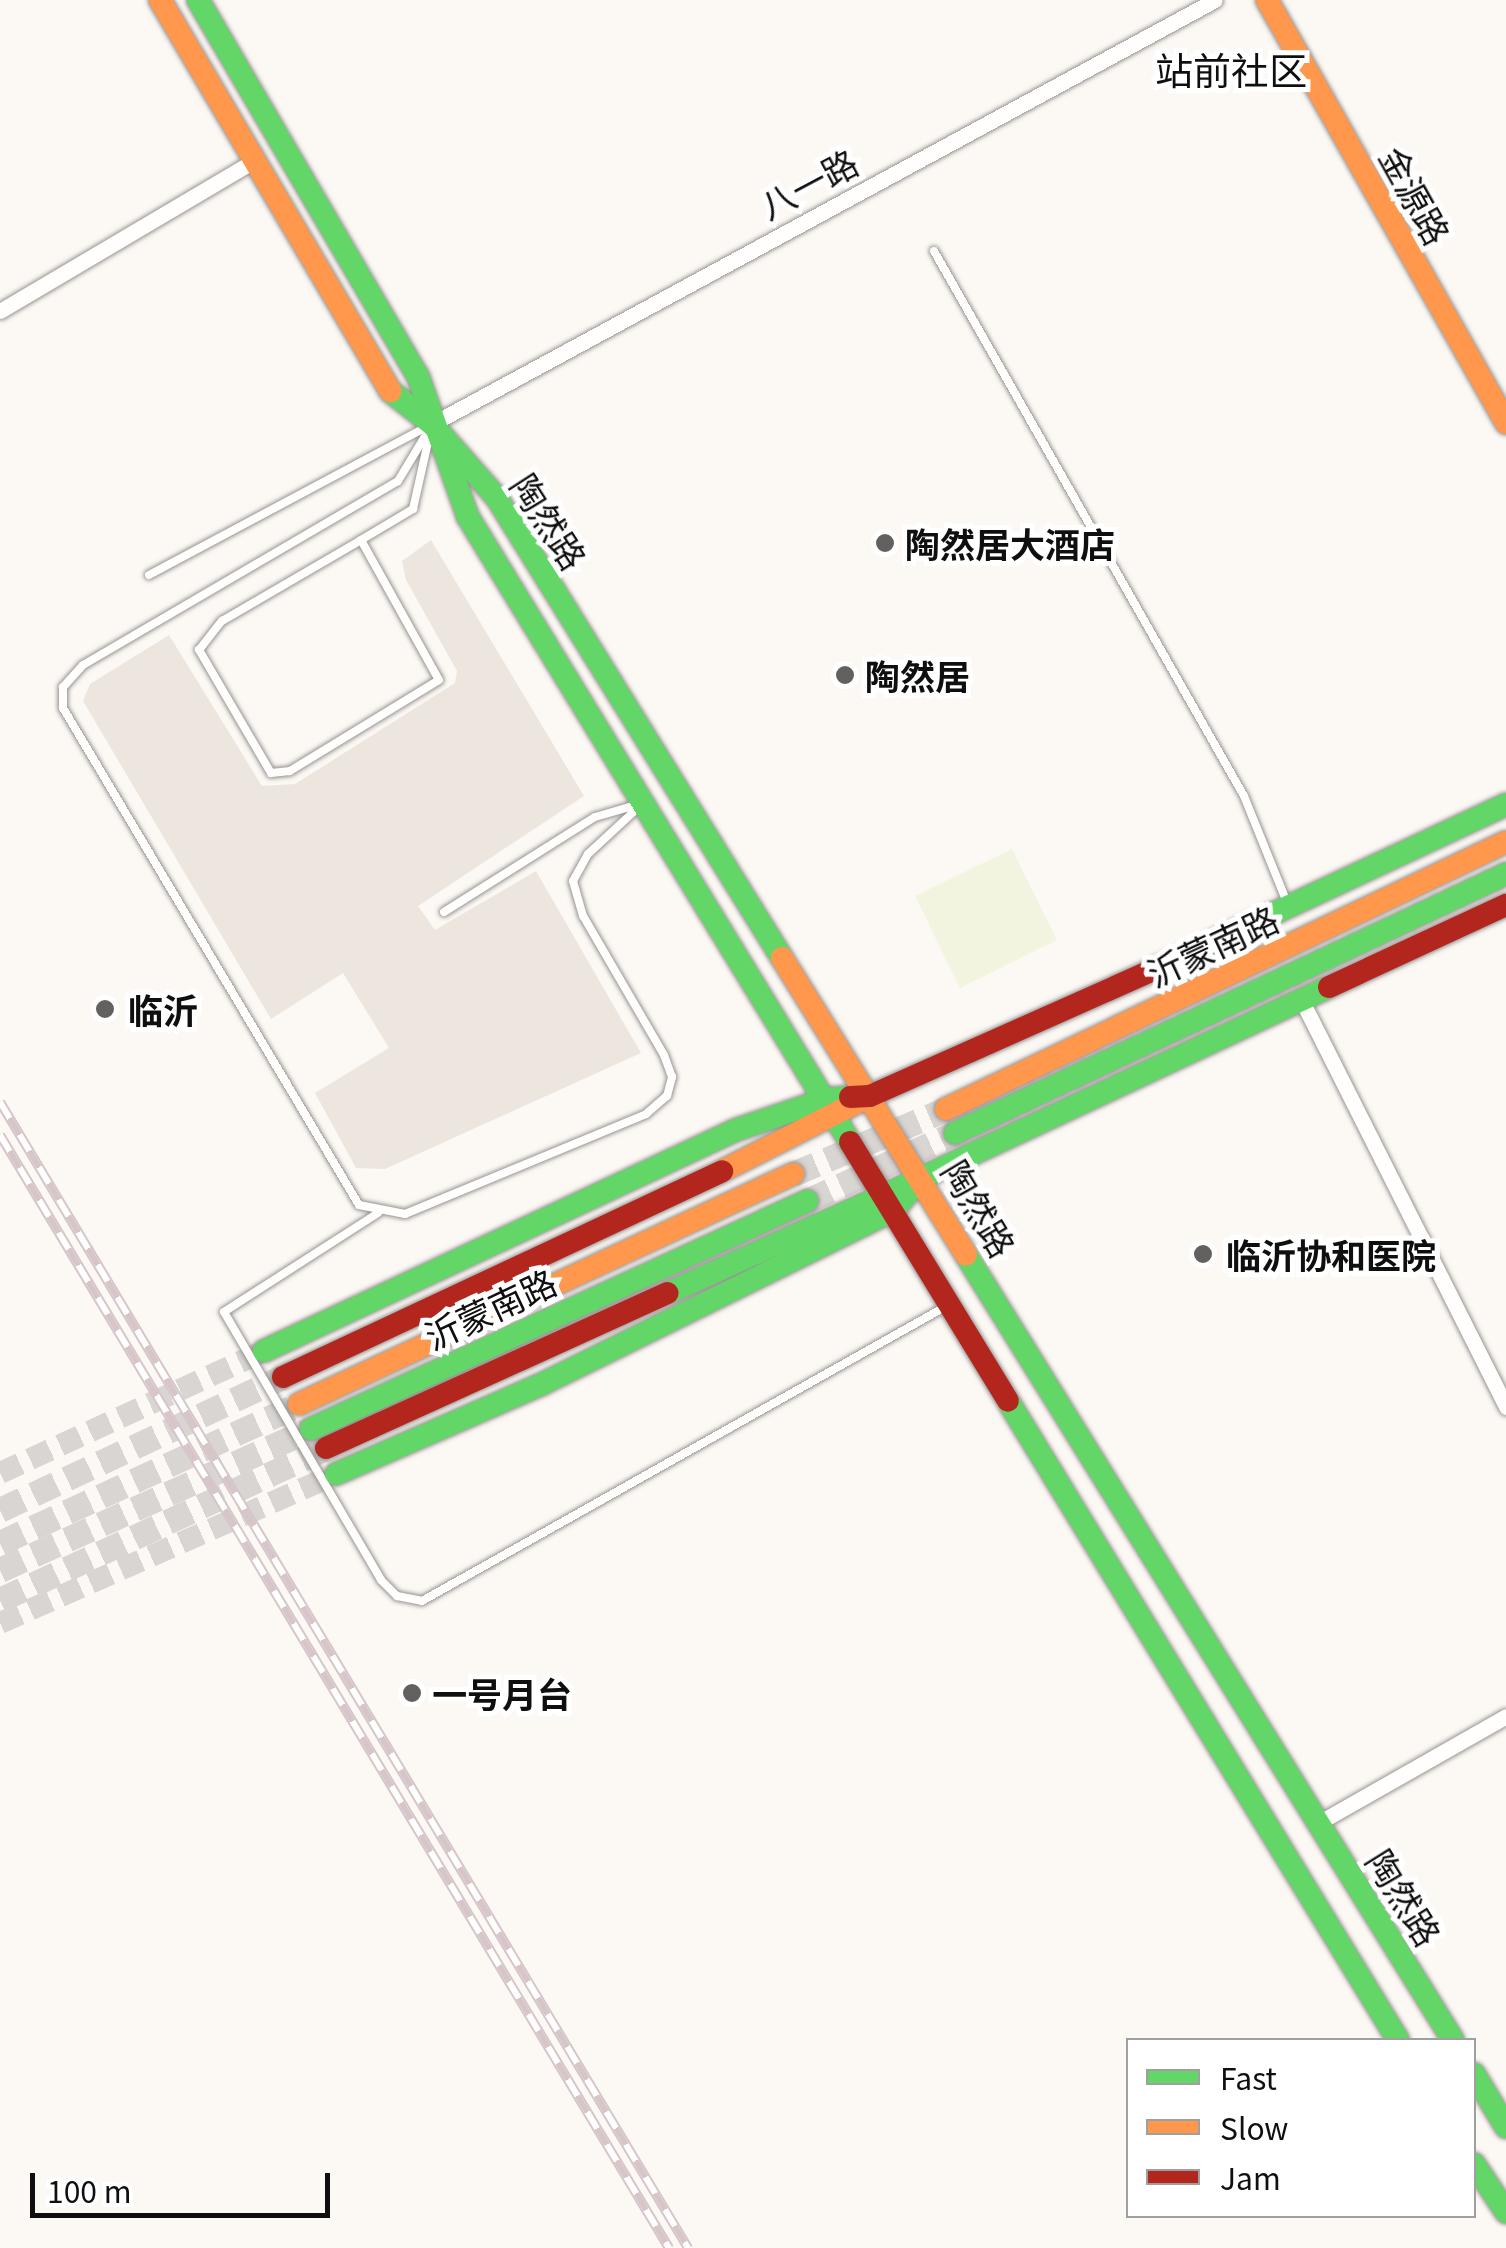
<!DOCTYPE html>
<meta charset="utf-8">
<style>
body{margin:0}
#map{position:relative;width:1506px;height:2248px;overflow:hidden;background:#fcf8f4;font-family:Georgia,"Noto Sans SC",serif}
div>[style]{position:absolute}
.pitch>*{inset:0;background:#f2f4df}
.plaza>*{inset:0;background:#ece6df}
.secondary-tunnel>*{height:22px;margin-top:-11px;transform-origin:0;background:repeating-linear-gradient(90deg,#d8d5d2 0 22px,transparent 0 33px)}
.primary-tunnel>*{height:25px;margin-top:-12.5px;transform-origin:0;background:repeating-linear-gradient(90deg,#d8d5d2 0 25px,transparent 0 37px)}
.roads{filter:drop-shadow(0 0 2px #969492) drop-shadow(0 0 2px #969492)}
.lane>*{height:8px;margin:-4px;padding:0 4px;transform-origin:4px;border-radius:4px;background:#fffefd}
.street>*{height:15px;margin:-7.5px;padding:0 7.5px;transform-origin:7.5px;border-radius:7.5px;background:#fffefd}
.fast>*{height:22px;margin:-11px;padding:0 11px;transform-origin:11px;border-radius:11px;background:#63d668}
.slow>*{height:22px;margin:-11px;padding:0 11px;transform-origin:11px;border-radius:11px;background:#ff974d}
.jam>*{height:22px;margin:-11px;padding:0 11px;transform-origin:11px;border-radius:11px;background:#b3261e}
.rail>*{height:10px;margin-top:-5px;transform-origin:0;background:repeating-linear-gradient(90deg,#fff 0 19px,#d7c6c9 0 38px);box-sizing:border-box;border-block:2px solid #d7c6c9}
.dots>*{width:28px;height:28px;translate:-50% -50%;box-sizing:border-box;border:5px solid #fff;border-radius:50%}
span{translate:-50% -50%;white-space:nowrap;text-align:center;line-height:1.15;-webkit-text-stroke:10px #fff;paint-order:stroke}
.street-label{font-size:35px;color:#0f0f0f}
.poi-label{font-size:35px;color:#0f0f0f;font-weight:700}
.left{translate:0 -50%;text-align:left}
.neighbourhood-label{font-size:38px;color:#0f0f0f}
.legend{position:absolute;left:1126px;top:2038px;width:350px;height:180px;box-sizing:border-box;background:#fff;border:2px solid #9f9f9f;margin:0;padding:12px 18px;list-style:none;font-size:30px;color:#0f0f0f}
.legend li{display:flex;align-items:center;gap:20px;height:50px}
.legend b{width:50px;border:2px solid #9f9f9f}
.scale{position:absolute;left:30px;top:2173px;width:300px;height:45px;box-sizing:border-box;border:5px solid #0f0f0f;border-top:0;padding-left:12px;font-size:30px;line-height:35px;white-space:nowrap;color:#0f0f0f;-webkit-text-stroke:8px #fff;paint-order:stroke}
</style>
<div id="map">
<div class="pitch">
<i style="clip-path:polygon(1012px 849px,1057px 940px,960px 988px,915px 896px)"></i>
</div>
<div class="plaza">
<i style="clip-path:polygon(431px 540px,584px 796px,418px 906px,435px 930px,536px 871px,641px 1053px,385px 1169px,356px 1168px,315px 1093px,389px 1048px,343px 973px,271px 1019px,83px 701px,90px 684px,169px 635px,262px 786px,295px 784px,455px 683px,457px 671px,406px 580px,402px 561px)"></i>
</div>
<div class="secondary-tunnel">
<i style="left:0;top:1473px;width:291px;rotate:-24.8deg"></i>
<i style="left:0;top:1623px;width:368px;rotate:-23.9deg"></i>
</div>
<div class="primary-tunnel">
<i style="left:793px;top:1174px;width:166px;rotate:-23deg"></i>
<i style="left:807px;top:1201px;width:163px;rotate:-24.7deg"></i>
<i style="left:0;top:1510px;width:313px;rotate:-25.2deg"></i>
<i style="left:0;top:1543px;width:330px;rotate:-24.9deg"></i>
<i style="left:0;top:1570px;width:341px;rotate:-24.4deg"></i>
<i style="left:0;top:1600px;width:360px;rotate:-25deg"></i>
</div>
<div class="roads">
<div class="lane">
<i style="left:934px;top:251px;width:627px;rotate:60.37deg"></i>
<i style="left:1244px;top:796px;width:118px;rotate:68deg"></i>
<i style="left:430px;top:428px;width:62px;rotate:121.1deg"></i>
<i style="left:398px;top:481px;width:365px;rotate:149.7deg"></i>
<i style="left:83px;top:665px;width:30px;rotate:132deg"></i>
<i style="left:63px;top:687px;width:21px;rotate:90deg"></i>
<i style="left:63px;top:708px;width:578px;rotate:59.22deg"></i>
<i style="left:359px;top:1205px;width:47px;rotate:11.1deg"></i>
<i style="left:405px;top:1214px;width:261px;rotate:-22.5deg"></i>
<i style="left:646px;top:1114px;width:28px;rotate:-41deg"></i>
<i style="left:667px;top:1096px;width:20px;rotate:-75deg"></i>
<i style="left:672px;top:1077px;width:23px;rotate:-110deg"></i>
<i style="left:664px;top:1055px;width:161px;rotate:-120.2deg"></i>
<i style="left:583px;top:916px;width:36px;rotate:-106deg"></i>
<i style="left:573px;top:881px;width:31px;rotate:-61deg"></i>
<i style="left:588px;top:854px;width:72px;rotate:-42.8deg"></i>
<i style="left:361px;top:540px;width:160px;rotate:60.9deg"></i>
<i style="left:439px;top:680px;width:175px;rotate:148.6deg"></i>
<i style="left:290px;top:771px;width:19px;rotate:174deg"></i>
<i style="left:271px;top:773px;width:143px;rotate:-120.3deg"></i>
<i style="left:199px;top:650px;width:37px;rotate:-52deg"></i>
<i style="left:222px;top:621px;width:161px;rotate:-30.2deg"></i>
<i style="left:361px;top:540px;width:61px;rotate:-30.8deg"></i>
<i style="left:413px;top:509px;width:78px;rotate:-77.4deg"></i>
<i style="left:149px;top:575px;width:316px;rotate:-28.1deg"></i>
<i style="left:444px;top:912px;width:178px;rotate:-32.2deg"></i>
<i style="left:595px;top:817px;width:47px;rotate:-16.1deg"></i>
<i style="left:378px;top:1213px;width:183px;rotate:147.3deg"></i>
<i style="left:224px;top:1312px;width:311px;rotate:59.6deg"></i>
<i style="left:381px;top:1580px;width:23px;rotate:45deg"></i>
<i style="left:397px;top:1596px;width:25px;rotate:11deg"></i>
<i style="left:422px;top:1601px;width:598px;rotate:-29.35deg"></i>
</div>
<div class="street">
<i style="left:0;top:311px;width:295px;rotate:-30.6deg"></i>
<i style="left:432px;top:424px;width:890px;rotate:-28.44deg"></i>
<i style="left:1301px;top:999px;width:457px;rotate:63.3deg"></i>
<i style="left:1318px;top:1823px;width:216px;rotate:-29.6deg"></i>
</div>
<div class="fast">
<i style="left:198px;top:0;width:436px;rotate:59.7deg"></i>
<i style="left:418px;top:376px;width:150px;rotate:70.5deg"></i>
<i style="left:468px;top:517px;width:732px;rotate:58.57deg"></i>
<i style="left:390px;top:391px;width:53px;rotate:38.2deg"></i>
<i style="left:432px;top:424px;width:98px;rotate:48.7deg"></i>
<i style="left:497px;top:498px;width:541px;rotate:58.22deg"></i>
<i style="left:1153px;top:970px;width:390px;rotate:-25.1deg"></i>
<i style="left:955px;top:1133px;width:609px;rotate:-25.18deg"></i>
<i style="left:966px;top:1255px;width:924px;rotate:58.19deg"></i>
<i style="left:668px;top:1293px;width:278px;rotate:-24.4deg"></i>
<i style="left:264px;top:1351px;width:521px;rotate:-25.09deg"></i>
<i style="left:736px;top:1130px;width:95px;rotate:-19deg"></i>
<i style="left:826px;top:1099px;width:24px;rotate:-5deg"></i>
<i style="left:1008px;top:1401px;width:749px;rotate:58.6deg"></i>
<i style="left:311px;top:1429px;width:546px;rotate:-24.69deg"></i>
<i style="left:336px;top:1474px;width:227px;rotate:-23.6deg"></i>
<i style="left:544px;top:1383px;width:390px;rotate:-26.3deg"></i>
<i style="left:894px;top:1210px;width:42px;rotate:-49.8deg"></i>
<i style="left:921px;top:1178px;width:450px;rotate:-25.1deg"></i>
<i style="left:1474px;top:2074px;width:62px;rotate:58.9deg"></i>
<i style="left:1474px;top:2164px;width:58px;rotate:56.3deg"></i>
</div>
<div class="slow">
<i style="left:160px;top:0;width:454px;rotate:59.5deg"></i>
<i style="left:1267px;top:0;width:486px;rotate:60.5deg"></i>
<i style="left:782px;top:958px;width:349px;rotate:58.2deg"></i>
<i style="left:946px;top:1109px;width:620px;rotate:-25.49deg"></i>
<i style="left:722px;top:1171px;width:166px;rotate:-26.9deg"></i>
<i style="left:299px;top:1404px;width:545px;rotate:-24.97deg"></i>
</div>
<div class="jam">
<i style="left:1329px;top:987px;width:195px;rotate:-24.9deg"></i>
<i style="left:850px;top:1097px;width:20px;rotate:-3deg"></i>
<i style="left:870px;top:1096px;width:310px;rotate:-24deg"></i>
<i style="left:850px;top:1142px;width:303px;rotate:58.6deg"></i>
<i style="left:283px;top:1377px;width:485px;rotate:-25.1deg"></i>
<i style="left:326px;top:1448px;width:375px;rotate:-24.4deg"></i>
</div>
</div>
<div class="rail">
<i style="left:0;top:1102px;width:1337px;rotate:59.02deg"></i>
<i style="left:0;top:1135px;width:1299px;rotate:58.99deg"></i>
</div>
<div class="dots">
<i style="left:885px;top:543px;background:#62615f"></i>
<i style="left:845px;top:675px;background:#62615f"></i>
<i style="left:105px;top:1009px;background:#62615f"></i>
<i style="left:1203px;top:1254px;background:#62615f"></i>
<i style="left:412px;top:1693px;background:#62615f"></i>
</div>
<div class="street-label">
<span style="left:808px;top:183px;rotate:-28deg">八一路</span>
<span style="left:1416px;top:195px;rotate:61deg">金源路</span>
<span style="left:550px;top:521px;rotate:57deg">陶然路</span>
<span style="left:1212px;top:945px;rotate:-25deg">沂蒙南路</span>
<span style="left:980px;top:1208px;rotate:59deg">陶然路</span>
<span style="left:490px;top:1308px;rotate:-25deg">沂蒙南路</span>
<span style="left:1405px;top:1897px;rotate:58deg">陶然路</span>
</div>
<div class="poi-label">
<span class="left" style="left:905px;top:543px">陶然居大酒店</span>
<span class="left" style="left:865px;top:675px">陶然居</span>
<span class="left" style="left:128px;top:1009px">临沂</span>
<span class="left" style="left:1226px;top:1254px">临沂协和医院</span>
<span class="left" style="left:432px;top:1693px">一号月台</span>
</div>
<div class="neighbourhood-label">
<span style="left:1231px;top:69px">站前社区</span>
</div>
<ul class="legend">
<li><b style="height:12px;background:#63d668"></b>Fast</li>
<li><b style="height:12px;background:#ff974d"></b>Slow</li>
<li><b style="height:12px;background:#b3261e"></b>Jam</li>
</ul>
<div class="scale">100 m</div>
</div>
